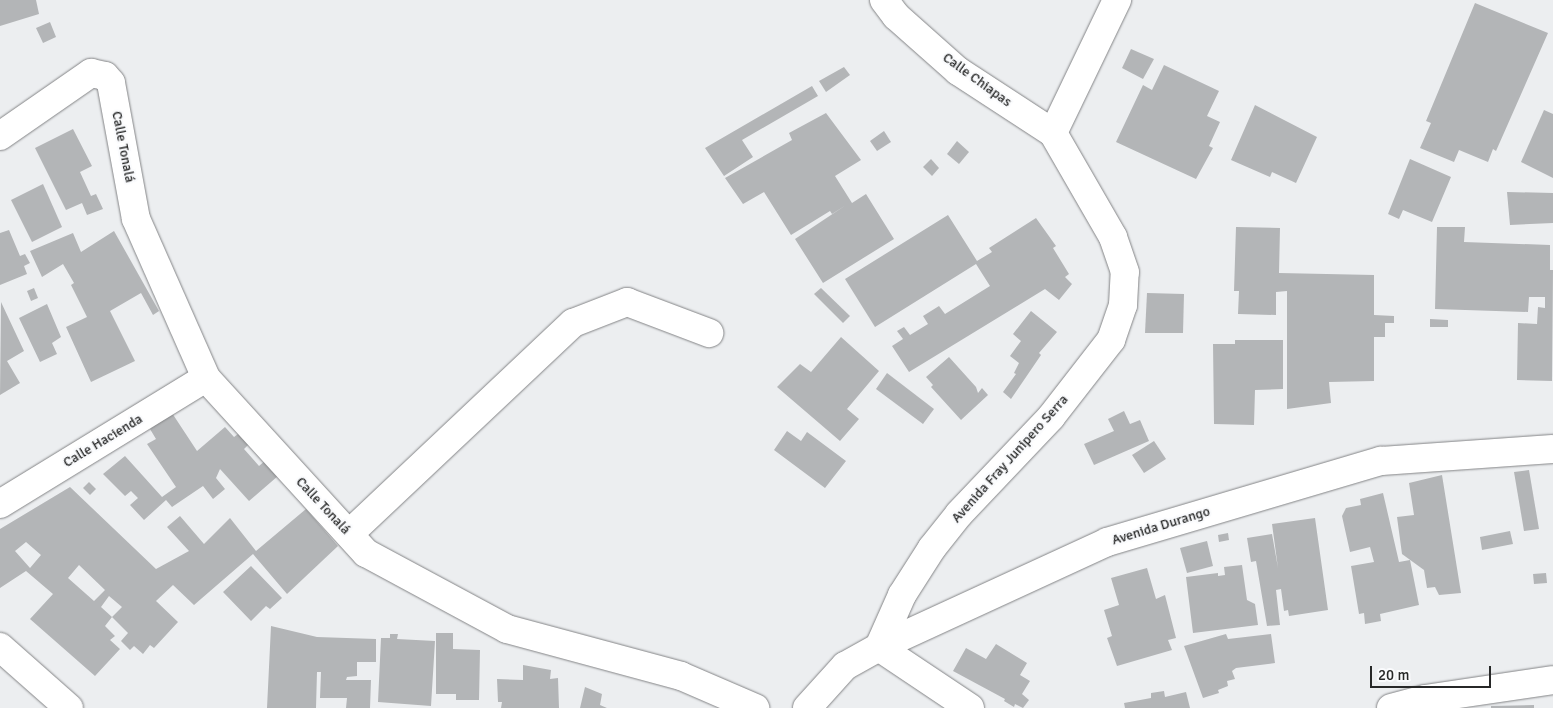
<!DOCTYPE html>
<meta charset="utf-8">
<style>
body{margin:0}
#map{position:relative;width:1553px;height:708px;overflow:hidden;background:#eceef0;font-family:Signika,sans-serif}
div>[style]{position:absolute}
.building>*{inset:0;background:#b3b5b7}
.roads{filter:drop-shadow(0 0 1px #838486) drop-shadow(0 0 1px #838486)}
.minor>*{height:28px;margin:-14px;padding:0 14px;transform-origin:14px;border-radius:14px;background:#fff}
span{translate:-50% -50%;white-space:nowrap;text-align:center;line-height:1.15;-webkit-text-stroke:4.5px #fafbfd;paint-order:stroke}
.street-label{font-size:14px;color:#272828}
.scale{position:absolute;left:1370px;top:666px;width:121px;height:22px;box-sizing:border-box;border:2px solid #272828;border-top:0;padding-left:6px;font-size:15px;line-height:18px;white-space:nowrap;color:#272828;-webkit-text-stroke:4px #fafbfd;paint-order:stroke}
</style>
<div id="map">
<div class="building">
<i style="clip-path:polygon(0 0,36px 0,39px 14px,0 26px)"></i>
<i style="clip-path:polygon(1475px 3px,1548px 33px,1496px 151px,1493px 149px,1488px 162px,1459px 150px,1454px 162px,1420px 148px,1431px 123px,1426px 121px)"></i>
<i style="clip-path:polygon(50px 22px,56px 37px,43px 43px,36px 28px)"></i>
<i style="clip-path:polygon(1131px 49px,1154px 59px,1143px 79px,1122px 68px)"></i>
<i style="clip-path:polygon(1164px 65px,1219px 91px,1207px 116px,1220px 122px,1209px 146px,1213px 148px,1196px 179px,1116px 142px,1143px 85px,1152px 90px)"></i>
<i style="clip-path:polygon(844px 67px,850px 75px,826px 92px,819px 81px)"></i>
<i style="clip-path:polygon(812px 86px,818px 96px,742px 140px,753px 157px,724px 176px,705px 148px)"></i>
<i style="clip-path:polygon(1255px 105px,1317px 137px,1296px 183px,1272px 172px,1270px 177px,1231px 160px)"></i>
<i style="clip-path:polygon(1544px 110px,1553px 114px,1553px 178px,1521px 162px)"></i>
<i style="clip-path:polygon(826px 113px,861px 160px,835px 176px,852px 203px,866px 194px,894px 239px,823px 283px,795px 239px,846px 205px,832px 214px,830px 211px,791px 235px,764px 192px,743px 204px,725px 178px,792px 140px,789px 133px)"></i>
<i style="clip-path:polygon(73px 129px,92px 166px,80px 172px,91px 196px,96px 194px,103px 209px,87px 215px,82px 203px,66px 210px,35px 148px)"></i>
<i style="clip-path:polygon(884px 131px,891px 142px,877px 151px,870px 141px)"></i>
<i style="clip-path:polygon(957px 141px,969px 152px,959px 164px,947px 154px)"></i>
<i style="clip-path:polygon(931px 159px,939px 168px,932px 176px,923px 167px)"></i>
<i style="clip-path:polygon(1410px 159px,1451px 177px,1432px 222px,1403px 210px,1399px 219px,1388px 214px)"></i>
<i style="clip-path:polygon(43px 184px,62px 227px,32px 242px,11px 200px)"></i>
<i style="clip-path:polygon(1507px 192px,1553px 193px,1553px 223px,1510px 225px)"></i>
<i style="clip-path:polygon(948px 215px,977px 261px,992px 252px,989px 248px,1036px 218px,1056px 246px,1053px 248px,1069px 274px,1065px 277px,1072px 284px,1059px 300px,1045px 289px,909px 372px,892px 346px,903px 339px,897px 331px,904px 327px,910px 335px,928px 324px,923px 316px,939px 306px,945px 314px,990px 286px,976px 264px,875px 327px,845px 279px)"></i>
<i style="clip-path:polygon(1236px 227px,1280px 228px,1279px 273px,1374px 275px,1374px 315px,1394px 316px,1394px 323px,1385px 323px,1385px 337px,1374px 337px,1374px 381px,1329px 382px,1331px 403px,1287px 409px,1287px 291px,1276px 292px,1276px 315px,1238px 314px,1239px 291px,1234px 291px)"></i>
<i style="clip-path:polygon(1437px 227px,1465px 227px,1464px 242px,1550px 245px,1550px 270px,1553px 270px,1552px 381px,1517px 380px,1518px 323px,1537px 324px,1538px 307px,1545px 308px,1545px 297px,1529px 297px,1528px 312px,1435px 309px)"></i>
<i style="clip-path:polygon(9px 230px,20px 256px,25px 254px,30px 263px,24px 266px,27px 274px,0 285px,0 233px)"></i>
<i style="clip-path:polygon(114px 231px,159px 311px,153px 315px,141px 293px,110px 311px,135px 361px,91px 382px,66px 327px,87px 317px,71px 285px,74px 283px,63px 264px,42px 277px,30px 251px,73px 233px,81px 252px)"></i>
<i style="clip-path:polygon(34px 288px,38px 298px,31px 301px,27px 291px)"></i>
<i style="clip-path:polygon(821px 288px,850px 316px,843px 323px,814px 294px)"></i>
<i style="clip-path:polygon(1147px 293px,1184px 294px,1183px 333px,1145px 333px)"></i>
<i style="clip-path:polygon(1px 302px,24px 351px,7px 361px,20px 383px,0 395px)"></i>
<i style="clip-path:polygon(47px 304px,61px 337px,52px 343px,57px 354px,40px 362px,19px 318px)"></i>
<i style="clip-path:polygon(1031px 311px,1057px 332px,1039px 353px,1041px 355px,1011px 399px,1003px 392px,1016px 374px,1014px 373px,1019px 363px,1010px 356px,1021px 341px,1013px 334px)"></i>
<i style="clip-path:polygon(1430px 319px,1448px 320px,1448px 327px,1430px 327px)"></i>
<i style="clip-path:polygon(841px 337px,879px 371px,847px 409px,859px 419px,840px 441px,777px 387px,800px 364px,811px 372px)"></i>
<i style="clip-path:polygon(1235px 340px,1283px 340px,1283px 389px,1255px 390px,1254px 425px,1214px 424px,1213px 344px,1235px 344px)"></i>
<i style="clip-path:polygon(949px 357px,976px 387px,978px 393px,982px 388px,988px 395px,961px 420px,931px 387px,933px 385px,926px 377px)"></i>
<i style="clip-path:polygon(887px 373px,934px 409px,923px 424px,876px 389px)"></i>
<i style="clip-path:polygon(1124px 411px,1130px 424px,1140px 420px,1149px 441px,1094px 465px,1084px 444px,1114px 431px,1108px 419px)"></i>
<i style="clip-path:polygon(172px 413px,197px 451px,225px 427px,234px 437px,242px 431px,251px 442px,244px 449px,259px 466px,266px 460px,278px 476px,249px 501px,220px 469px,216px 478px,225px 489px,213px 499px,203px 486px,172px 507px,166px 500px,144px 520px,130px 505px,138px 498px,131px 491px,125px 496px,103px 474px,125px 456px,162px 497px,176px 487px,147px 444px,156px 439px,150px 429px)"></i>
<i style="clip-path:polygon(787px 431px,801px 441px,807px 432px,846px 461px,825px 488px,774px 450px)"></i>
<i style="clip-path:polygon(1154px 441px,1166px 459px,1144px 473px,1132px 455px)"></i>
<i style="clip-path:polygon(1529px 470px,1539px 529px,1524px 531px,1514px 472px)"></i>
<i style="clip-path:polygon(1442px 475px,1461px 593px,1439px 595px,1435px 587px,1427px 588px,1424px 570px,1402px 554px,1397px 517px,1414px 515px,1409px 483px)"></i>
<i style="clip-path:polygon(89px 482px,96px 489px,90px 495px,83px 488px)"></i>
<i style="clip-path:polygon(evenodd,70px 487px,156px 569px,189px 551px,167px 527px,180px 516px,204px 544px,230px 518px,256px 551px,306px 509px,338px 546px,287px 594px,253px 554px,194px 605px,173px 585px,156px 601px,178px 622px,154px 648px,150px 645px,143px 654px,134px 646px,130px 650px,121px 641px,128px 633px,112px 617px,105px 626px,115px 636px,110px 640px,120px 649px,95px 676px,30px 619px,53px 594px,26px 571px,0 588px,0 529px,70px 487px,26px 542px,41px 555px,30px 568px,15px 551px,26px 542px,70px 487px,79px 565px,105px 590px,94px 601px,68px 578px,79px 565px,70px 487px,109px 596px,122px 607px,112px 617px,101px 607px,109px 596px)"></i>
<i style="clip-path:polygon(1383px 493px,1399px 562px,1410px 560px,1419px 605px,1380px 614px,1381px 621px,1365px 624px,1364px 613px,1359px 614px,1351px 566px,1374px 562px,1370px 547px,1350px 552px,1342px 516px,1346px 508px,1361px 505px,1360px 499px)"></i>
<i style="clip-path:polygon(1315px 518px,1328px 610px,1289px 616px,1288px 610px,1284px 611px,1281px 589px,1276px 590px,1280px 625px,1267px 626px,1256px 561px,1251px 562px,1247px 538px,1272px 534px,1278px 568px,1272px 524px)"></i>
<i style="clip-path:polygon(1510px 531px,1513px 544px,1482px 550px,1480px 537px)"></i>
<i style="clip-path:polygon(1228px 533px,1229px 540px,1219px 542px,1218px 535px)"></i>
<i style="clip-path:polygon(1207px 541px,1213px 566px,1187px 573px,1180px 548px)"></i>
<i style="clip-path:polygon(1242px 565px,1247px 600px,1255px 604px,1258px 625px,1193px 633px,1186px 577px,1218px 573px,1218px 576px,1225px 575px,1224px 567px)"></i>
<i style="clip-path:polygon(251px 566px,282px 598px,270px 609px,266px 606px,251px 621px,223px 592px)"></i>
<i style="clip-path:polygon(1147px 568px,1156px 599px,1165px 595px,1176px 638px,1168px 640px,1172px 650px,1117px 666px,1107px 638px,1112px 636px,1104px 610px,1119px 605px,1111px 578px)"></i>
<i style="clip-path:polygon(1546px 573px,1547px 583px,1534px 584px,1533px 574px)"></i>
<i style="clip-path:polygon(271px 626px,317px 637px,376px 639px,376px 662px,357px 662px,357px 676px,347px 677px,346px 680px,371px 680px,370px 708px,346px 708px,347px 698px,320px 698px,321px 672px,317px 672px,316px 708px,267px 708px)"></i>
<i style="clip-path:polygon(436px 633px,453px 633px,453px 649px,480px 650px,479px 700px,456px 700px,456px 694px,436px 694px)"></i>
<i style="clip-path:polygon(390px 634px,398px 634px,397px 639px,435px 641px,431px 706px,378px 702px,381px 638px,390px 638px)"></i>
<i style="clip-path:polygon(1226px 634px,1228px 639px,1271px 634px,1275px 663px,1236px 668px,1232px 671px,1235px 679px,1227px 681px,1228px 686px,1218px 690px,1219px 693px,1203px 698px,1184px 646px)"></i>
<i style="clip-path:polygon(996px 644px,1027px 663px,1020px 675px,1030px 681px,1022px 694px,1029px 700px,1023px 708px,1015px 704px,1014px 707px,1004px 701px,1005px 699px,953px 671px,966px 648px,986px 659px)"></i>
<i style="clip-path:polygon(523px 665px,551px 670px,550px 679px,558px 678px,559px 708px,501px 708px,502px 702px,498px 702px,497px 679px,523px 680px)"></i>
<i style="clip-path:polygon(585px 687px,602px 694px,600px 705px,607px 708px,580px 708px)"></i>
<i style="clip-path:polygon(1164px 691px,1165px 697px,1186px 692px,1190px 708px,1125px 708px,1124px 703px,1151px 698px,1151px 693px)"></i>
<i style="clip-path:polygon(1534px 705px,1534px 708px,1491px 708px,1491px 706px)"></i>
</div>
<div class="roads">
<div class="minor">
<i style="left:884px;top:0;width:20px;rotate:53deg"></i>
<i style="left:896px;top:16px;width:83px;rotate:41.6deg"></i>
<i style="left:958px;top:71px;width:113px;rotate:33.1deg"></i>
<i style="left:0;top:136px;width:111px;rotate:-34.7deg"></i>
<i style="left:91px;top:73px;width:14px;rotate:12deg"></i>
<i style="left:105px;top:76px;width:9px;rotate:49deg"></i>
<i style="left:111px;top:83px;width:138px;rotate:79.6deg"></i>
<i style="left:136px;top:219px;width:174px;rotate:66.2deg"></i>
<i style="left:206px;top:378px;width:237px;rotate:47.6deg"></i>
<i style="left:366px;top:553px;width:160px;rotate:28.3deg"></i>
<i style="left:507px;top:629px;width:180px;rotate:15.1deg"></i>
<i style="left:681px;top:676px;width:81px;rotate:23.4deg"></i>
<i style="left:0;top:504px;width:241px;rotate:-31.5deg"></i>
<i style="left:349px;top:534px;width:308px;rotate:-43.3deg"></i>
<i style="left:573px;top:323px;width:58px;rotate:-21.3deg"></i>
<i style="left:627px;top:302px;width:88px;rotate:20.7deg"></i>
<i style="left:0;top:647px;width:92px;rotate:41.5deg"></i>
<i style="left:807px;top:708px;width:57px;rotate:-47.9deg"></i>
<i style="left:845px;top:666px;width:39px;rotate:-29deg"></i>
<i style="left:879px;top:647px;width:251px;rotate:-24.7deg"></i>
<i style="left:1107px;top:542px;width:286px;rotate:-16.5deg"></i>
<i style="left:1381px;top:461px;width:172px;rotate:-4deg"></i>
<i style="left:970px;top:708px;width:110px;rotate:-146.2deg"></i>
<i style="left:879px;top:647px;width:57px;rotate:-66.1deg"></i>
<i style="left:902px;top:595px;width:56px;rotate:-57.4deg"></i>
<i style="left:932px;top:548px;width:43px;rotate:-51.5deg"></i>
<i style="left:959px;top:514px;width:134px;rotate:-46.5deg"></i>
<i style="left:1051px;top:417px;width:98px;rotate:-52.1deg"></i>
<i style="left:1111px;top:340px;width:37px;rotate:-71deg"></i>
<i style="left:1123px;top:305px;width:33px;rotate:-87deg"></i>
<i style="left:1125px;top:272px;width:37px;rotate:-109deg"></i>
<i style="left:1113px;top:237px;width:120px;rotate:-120deg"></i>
<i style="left:1053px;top:133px;width:148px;rotate:-64.3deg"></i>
<i style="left:1391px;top:708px;width:35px;rotate:-15deg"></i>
<i style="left:1425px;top:699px;width:129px;rotate:-8.4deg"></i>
</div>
</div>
<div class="street-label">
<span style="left:977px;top:80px;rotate:36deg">Calle Chiapas</span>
<span style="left:123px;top:147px;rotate:79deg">Calle Tonalá</span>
<span style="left:103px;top:441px;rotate:-31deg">Calle Hacienda</span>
<span style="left:1010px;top:459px;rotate:-48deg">Avenida Fray Junipero Serra</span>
<span style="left:323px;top:506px;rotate:47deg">Calle Tonalá</span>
<span style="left:1161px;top:526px;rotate:-17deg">Avenida Durango</span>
</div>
<div class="scale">20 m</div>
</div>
